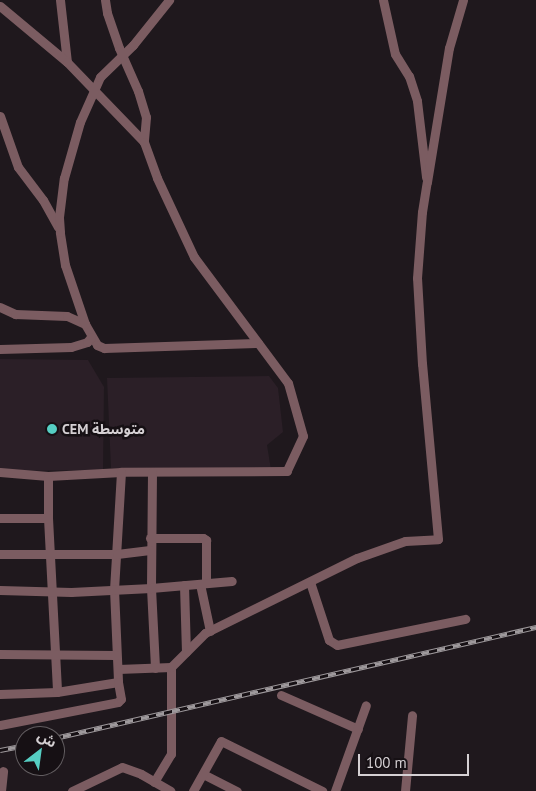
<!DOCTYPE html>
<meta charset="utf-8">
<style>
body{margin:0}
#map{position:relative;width:536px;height:791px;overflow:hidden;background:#1f181d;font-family:"PT Sans","Noto Sans Arabic",sans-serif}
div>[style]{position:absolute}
.built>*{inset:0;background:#2b1f27}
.street>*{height:9px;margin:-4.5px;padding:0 4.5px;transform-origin:4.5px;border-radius:4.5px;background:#7b5c61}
.rail>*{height:4.5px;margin-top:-2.25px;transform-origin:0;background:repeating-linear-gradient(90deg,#161014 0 8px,#9e999c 0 16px);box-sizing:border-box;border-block:1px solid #9e999c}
.dots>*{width:14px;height:14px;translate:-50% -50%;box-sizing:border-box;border:2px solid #161014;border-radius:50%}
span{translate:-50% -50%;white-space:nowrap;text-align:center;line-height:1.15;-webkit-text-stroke:5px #161014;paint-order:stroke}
.poi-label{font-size:14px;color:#d5d0d3;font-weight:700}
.left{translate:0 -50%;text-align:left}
.north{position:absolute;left:15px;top:726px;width:50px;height:50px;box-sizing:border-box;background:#161014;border:1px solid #625d60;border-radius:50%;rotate:30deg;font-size:14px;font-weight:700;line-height:20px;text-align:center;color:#d5d0d3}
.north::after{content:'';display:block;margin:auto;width:18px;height:22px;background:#56cec3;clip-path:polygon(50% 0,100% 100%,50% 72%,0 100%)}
.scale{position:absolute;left:358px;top:754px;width:111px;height:22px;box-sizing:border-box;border:2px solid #d5d0d3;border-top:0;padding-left:6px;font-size:15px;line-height:18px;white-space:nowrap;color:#d5d0d3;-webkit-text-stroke:4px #161014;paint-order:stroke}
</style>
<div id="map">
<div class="built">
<i style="clip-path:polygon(0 359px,88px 360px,104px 387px,103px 470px,0 471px)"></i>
<i style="clip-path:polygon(269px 376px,278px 388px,283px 432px,267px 445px,271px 470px,111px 468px,107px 378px)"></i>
</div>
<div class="street">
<i style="left:60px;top:0;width:62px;rotate:83.6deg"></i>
<i style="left:105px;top:0;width:13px;rotate:81deg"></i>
<i style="left:107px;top:13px;width:37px;rotate:71deg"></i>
<i style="left:119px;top:48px;width:47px;rotate:66.2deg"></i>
<i style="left:138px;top:91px;width:27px;rotate:73deg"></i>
<i style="left:146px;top:117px;width:25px;rotate:95deg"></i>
<i style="left:383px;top:0;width:55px;rotate:77.5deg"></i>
<i style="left:395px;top:54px;width:26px;rotate:58deg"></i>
<i style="left:409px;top:76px;width:26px;rotate:72deg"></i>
<i style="left:417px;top:101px;width:77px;rotate:83.2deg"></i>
<i style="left:0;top:6px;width:87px;rotate:39.9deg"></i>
<i style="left:67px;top:62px;width:111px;rotate:46.1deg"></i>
<i style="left:144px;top:142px;width:38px;rotate:70deg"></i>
<i style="left:157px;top:178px;width:87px;rotate:64.9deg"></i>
<i style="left:194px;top:257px;width:157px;rotate:53.3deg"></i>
<i style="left:288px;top:383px;width:55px;rotate:74.2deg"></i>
<i style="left:303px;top:436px;width:38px;rotate:115deg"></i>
<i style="left:287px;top:471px;width:166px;rotate:179.7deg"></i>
<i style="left:0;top:116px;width:54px;rotate:70.6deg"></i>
<i style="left:18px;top:167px;width:41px;rotate:52.9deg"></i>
<i style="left:43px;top:200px;width:31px;rotate:61deg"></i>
<i style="left:0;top:307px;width:17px;rotate:25deg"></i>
<i style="left:15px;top:314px;width:52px;rotate:2.2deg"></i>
<i style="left:67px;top:316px;width:20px;rotate:24deg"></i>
<i style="left:85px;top:324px;width:24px;rotate:60deg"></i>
<i style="left:97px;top:345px;width:8px;rotate:23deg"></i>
<i style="left:104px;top:348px;width:154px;rotate:-1.9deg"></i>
<i style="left:85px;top:324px;width:62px;rotate:-108.7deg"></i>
<i style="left:65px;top:265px;width:33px;rotate:-99deg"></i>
<i style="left:60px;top:232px;width:15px;rotate:-94deg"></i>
<i style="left:59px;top:217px;width:39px;rotate:-83deg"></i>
<i style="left:64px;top:178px;width:58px;rotate:-74.1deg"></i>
<i style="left:80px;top:122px;width:49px;rotate:-66deg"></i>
<i style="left:100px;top:77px;width:46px;rotate:-44.1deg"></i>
<i style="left:133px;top:45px;width:58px;rotate:-51.3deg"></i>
<i style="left:0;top:349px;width:71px;rotate:-1.6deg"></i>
<i style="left:71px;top:347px;width:17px;rotate:-17deg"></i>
<i style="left:87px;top:342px;width:6px;rotate:-51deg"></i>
<i style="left:0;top:472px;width:48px;rotate:4.8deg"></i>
<i style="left:48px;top:476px;width:73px;rotate:-3.1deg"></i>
<i style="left:121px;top:472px;width:117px;rotate:93.4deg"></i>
<i style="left:114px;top:589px;width:93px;rotate:87.5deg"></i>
<i style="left:118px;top:682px;width:62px;rotate:170.7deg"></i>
<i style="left:57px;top:692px;width:57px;rotate:178deg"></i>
<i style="left:152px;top:472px;width:116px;rotate:90.5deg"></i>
<i style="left:151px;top:588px;width:80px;rotate:87.1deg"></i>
<i style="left:48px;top:476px;width:42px;rotate:90deg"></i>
<i style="left:48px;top:518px;width:174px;rotate:87deg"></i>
<i style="left:0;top:518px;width:48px"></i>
<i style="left:150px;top:538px;width:53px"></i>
<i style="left:203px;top:538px;width:4px;rotate:34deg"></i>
<i style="left:206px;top:540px;width:43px;rotate:90deg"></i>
<i style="left:0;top:554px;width:117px"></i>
<i style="left:117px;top:554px;width:33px;rotate:-7deg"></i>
<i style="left:310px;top:582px;width:61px;rotate:71.9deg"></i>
<i style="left:329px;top:640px;width:9px;rotate:32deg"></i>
<i style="left:337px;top:645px;width:131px;rotate:-11.5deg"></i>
<i style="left:200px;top:584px;width:48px;rotate:78deg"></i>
<i style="left:184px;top:585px;width:67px;rotate:88.3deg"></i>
<i style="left:0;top:590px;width:71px;rotate:1.6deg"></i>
<i style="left:71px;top:592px;width:80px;rotate:-2.9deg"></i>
<i style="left:151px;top:588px;width:81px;rotate:-4.9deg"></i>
<i style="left:0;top:654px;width:116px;rotate:0.5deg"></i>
<i style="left:118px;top:669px;width:53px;rotate:-2.2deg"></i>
<i style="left:281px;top:695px;width:84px;rotate:23.8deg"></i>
<i style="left:0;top:725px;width:120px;rotate:-11deg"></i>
<i style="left:118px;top:702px;width:4px;rotate:-45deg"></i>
<i style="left:121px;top:699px;width:17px;rotate:-100deg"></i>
<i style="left:203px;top:774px;width:38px;rotate:27deg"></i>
<i style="left:154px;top:782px;width:33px;rotate:-59deg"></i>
<i style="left:171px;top:754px;width:87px;rotate:-90deg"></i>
<i style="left:171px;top:667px;width:48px;rotate:-45deg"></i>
<i style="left:205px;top:633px;width:169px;rotate:-26.3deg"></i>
<i style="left:357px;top:558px;width:51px;rotate:-19.5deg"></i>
<i style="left:405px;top:541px;width:33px;rotate:-3deg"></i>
<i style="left:438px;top:539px;width:176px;rotate:-95.2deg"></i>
<i style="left:422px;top:364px;width:86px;rotate:-93.3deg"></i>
<i style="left:417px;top:278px;width:66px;rotate:-85.7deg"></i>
<i style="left:422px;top:212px;width:30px;rotate:-81deg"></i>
<i style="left:427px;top:182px;width:136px;rotate:-80.7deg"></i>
<i style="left:449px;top:48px;width:50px;rotate:-73.7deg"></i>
<i style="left:1px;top:791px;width:20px;rotate:-84deg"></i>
<i style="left:72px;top:791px;width:55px;rotate:-25.6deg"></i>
<i style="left:122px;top:767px;width:20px;rotate:20deg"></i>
<i style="left:141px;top:774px;width:34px;rotate:30deg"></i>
<i style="left:193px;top:791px;width:57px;rotate:-60.8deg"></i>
<i style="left:221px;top:741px;width:113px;rotate:26.3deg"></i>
<i style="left:335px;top:791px;width:91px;rotate:-70.2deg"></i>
<i style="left:405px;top:791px;width:76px;rotate:-84.7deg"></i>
</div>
<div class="rail">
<i style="left:55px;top:738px;width:494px;rotate:-13deg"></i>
<i style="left:0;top:750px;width:25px;rotate:-11deg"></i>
</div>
<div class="dots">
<i style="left:52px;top:429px;background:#56cec3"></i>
</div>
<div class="poi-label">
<span class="left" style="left:62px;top:429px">CEM متوسطة</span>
</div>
<div class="north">ش</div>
<div class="scale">100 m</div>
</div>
